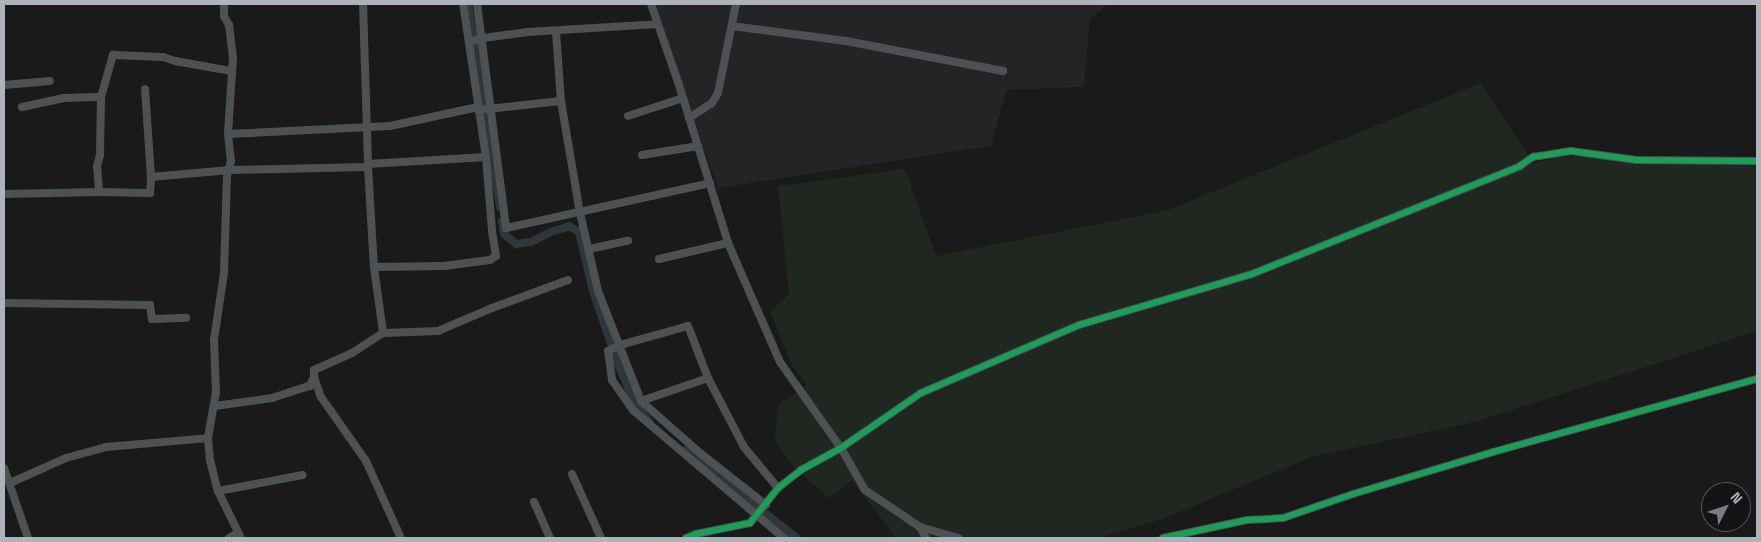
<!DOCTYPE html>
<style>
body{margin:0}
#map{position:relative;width:1761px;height:542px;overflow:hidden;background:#1a1a1a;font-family:"Space Grotesk",sans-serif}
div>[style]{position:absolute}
.built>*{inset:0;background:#242426}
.green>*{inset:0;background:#202720}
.canal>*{height:8px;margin:-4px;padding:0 4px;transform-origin:4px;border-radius:4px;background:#2d373c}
.minor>*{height:8px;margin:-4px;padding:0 4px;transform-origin:4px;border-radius:4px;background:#4e5153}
.cycleway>*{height:6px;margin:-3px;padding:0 3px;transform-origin:3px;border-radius:3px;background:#1a9f57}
span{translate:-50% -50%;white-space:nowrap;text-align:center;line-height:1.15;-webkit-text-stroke:4.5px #141416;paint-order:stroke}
.frame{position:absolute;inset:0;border:5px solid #acb3ba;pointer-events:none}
.north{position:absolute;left:1701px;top:482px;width:50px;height:50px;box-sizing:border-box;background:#141416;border:1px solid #515458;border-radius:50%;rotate:49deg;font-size:14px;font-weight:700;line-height:20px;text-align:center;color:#acb3ba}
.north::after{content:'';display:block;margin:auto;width:18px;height:22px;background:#797d82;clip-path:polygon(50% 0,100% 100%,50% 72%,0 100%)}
</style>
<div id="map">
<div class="built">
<i style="clip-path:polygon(653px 4px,1108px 4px,1090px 19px,1084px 87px,1006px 90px,991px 146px,718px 188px)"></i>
</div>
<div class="green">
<i style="clip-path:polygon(1481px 83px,1533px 163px,1565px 156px,1757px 161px,1757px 331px,1475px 422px,1311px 457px,1165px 518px,1099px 538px,896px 538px,852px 480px,829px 498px,795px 468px,775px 442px,778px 405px,807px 385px,792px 366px,770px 311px,789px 294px,778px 186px,905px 169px,936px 256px,1168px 210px)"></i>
</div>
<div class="canal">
<i style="left:468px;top:4px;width:206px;rotate:81deg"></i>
<i style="left:502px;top:221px;width:13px;rotate:81deg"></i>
<i style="left:504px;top:234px;width:16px;rotate:40deg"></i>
<i style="left:516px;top:244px;width:15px;rotate:-8deg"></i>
<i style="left:531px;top:242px;width:22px;rotate:-27deg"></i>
<i style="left:551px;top:232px;width:19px;rotate:-18deg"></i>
<i style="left:569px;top:226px;width:12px;rotate:31deg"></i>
<i style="left:579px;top:232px;width:61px;rotate:76.7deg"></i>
<i style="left:593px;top:291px;width:77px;rotate:71.1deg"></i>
<i style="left:618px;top:364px;width:43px;rotate:67deg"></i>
<i style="left:635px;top:404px;width:22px;rotate:51deg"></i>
<i style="left:685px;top:450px;width:142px;rotate:38.2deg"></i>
</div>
<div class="minor">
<i style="left:224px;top:4px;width:12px;rotate:90deg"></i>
<i style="left:224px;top:16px;width:10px;rotate:61deg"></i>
<i style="left:229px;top:25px;width:33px;rotate:83deg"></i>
<i style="left:233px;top:58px;width:76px;rotate:93.8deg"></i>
<i style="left:228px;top:134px;width:27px;rotate:84deg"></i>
<i style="left:231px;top:161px;width:16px;rotate:105deg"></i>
<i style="left:227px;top:176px;width:97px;rotate:91.8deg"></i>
<i style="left:224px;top:273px;width:68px;rotate:98.5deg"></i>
<i style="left:214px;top:340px;width:52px;rotate:87.8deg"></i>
<i style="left:216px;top:392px;width:47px;rotate:99.9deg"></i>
<i style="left:208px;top:438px;width:22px;rotate:85deg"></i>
<i style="left:210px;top:460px;width:32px;rotate:76deg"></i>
<i style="left:218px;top:491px;width:52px;rotate:63.9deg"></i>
<i style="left:363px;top:4px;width:163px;rotate:88.2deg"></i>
<i style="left:368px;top:167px;width:100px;rotate:86.6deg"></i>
<i style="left:374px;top:267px;width:67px;rotate:82.2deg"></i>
<i style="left:477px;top:4px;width:226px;rotate:82.6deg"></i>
<i style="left:506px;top:228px;width:209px;rotate:-12.4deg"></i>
<i style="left:651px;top:4px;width:83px;rotate:70.9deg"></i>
<i style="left:678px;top:82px;width:169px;rotate:72.7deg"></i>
<i style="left:728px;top:243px;width:130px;rotate:66.4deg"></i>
<i style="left:780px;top:362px;width:105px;rotate:54.7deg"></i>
<i style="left:841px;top:448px;width:48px;rotate:60.3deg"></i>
<i style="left:865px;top:490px;width:66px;rotate:33.9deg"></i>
<i style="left:920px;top:527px;width:13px;rotate:61deg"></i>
<i style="left:732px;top:26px;width:115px;rotate:7.5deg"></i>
<i style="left:846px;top:41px;width:160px;rotate:10.8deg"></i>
<i style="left:556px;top:32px;width:69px;rotate:85.9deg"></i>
<i style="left:561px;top:101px;width:114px;rotate:80.4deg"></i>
<i style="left:580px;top:213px;width:80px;rotate:77deg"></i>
<i style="left:598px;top:291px;width:118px;rotate:68.6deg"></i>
<i style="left:641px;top:401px;width:79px;rotate:41.4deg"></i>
<i style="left:700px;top:453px;width:84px;rotate:38.2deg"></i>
<i style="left:469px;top:42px;width:15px;rotate:-16deg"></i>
<i style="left:483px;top:38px;width:45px;rotate:-7.6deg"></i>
<i style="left:528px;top:32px;width:129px;rotate:-3.5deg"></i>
<i style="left:4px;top:85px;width:46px;rotate:-5deg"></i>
<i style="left:22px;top:107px;width:43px;rotate:-12.1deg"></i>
<i style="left:64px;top:98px;width:37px;rotate:-2deg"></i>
<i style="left:478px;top:110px;width:83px;rotate:-6.2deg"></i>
<i style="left:628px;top:116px;width:58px;rotate:-18.1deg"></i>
<i style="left:689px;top:118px;width:27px;rotate:-33deg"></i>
<i style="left:712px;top:103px;width:12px;rotate:-59deg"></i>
<i style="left:718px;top:93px;width:91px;rotate:-78.6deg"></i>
<i style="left:228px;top:134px;width:162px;rotate:-2.8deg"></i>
<i style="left:390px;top:126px;width:90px;rotate:-12.2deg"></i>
<i style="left:642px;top:155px;width:57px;rotate:-9.1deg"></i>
<i style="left:368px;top:164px;width:118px;rotate:-3.4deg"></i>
<i style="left:151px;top:177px;width:79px;rotate:-5.1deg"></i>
<i style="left:230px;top:170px;width:138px;rotate:-1.2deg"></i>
<i style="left:99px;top:192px;width:26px;rotate:-94deg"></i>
<i style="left:97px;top:166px;width:11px;rotate:-75deg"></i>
<i style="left:100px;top:155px;width:58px;rotate:-89deg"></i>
<i style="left:101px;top:97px;width:44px;rotate:-74.1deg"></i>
<i style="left:113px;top:55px;width:50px;rotate:2.3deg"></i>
<i style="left:163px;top:57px;width:13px;rotate:18deg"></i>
<i style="left:175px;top:61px;width:58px;rotate:10deg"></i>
<i style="left:4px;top:194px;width:95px;rotate:-1.2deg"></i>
<i style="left:99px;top:192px;width:51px;rotate:1.1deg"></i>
<i style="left:150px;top:193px;width:16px;rotate:-86deg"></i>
<i style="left:151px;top:177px;width:88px;rotate:-93.9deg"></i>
<i style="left:589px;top:249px;width:40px;rotate:-12deg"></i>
<i style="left:659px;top:259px;width:71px;rotate:-13.1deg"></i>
<i style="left:374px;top:267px;width:70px;rotate:-0.8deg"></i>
<i style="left:444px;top:266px;width:46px;rotate:-7.4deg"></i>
<i style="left:490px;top:260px;width:7px;rotate:-34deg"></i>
<i style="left:496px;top:256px;width:26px;rotate:-99deg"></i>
<i style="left:492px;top:230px;width:73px;rotate:-94.7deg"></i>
<i style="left:486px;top:157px;width:155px;rotate:-98.5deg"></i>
<i style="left:4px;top:303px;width:146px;rotate:0.8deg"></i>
<i style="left:150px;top:305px;width:14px;rotate:82deg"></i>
<i style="left:152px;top:319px;width:34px;rotate:-2deg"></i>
<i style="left:314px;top:377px;width:21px;rotate:71deg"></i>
<i style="left:321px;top:397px;width:78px;rotate:54.9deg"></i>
<i style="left:366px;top:461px;width:85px;rotate:65.6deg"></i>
<i style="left:641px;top:401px;width:71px;rotate:-18.9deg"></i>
<i style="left:215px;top:406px;width:58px;rotate:-8deg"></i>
<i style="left:272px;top:398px;width:40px;rotate:-18deg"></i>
<i style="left:310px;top:386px;width:10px;rotate:-66deg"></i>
<i style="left:314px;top:377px;width:7px;rotate:-90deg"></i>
<i style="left:314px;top:370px;width:42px;rotate:-24.1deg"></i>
<i style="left:352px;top:353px;width:37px;rotate:-33deg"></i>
<i style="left:383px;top:333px;width:55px;rotate:-2.1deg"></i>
<i style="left:438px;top:331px;width:59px;rotate:-23.1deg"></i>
<i style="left:492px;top:308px;width:81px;rotate:-20.2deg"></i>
<i style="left:4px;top:468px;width:74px;rotate:71.1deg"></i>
<i style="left:572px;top:474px;width:70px;rotate:65.6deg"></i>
<i style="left:10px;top:483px;width:61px;rotate:-24.1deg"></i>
<i style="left:66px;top:458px;width:41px;rotate:-15.4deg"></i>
<i style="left:106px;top:447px;width:102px;rotate:-5deg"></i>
<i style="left:778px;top:488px;width:53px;rotate:-129.7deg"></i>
<i style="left:744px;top:447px;width:78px;rotate:-117.6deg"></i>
<i style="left:708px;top:378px;width:56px;rotate:-111deg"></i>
<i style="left:688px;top:326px;width:71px;rotate:164.4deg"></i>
<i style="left:620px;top:345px;width:13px;rotate:153deg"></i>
<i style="left:608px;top:351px;width:29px;rotate:82deg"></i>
<i style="left:612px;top:380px;width:38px;rotate:55deg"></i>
<i style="left:634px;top:411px;width:197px;rotate:40.3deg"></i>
<i style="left:218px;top:491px;width:86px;rotate:-10.7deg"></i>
<i style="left:534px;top:502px;width:39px;rotate:66deg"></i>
<i style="left:920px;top:527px;width:40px;rotate:16deg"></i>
<i style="left:229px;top:538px;width:10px;rotate:-29deg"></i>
<i style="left:686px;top:538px;width:11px;rotate:-22deg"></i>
<i style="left:696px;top:534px;width:55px;rotate:-11.5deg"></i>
<i style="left:750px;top:523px;width:45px;rotate:-51.3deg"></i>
<i style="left:778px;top:488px;width:29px;rotate:-38deg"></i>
<i style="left:801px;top:470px;width:46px;rotate:-28.8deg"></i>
<i style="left:841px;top:448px;width:97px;rotate:-34.5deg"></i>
<i style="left:921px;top:393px;width:172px;rotate:-23.3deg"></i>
<i style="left:1079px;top:325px;width:180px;rotate:-16.4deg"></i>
<i style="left:1252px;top:274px;width:289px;rotate:-21.9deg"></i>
<i style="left:1520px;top:166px;width:16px;rotate:-35deg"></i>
<i style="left:1533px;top:157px;width:38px;rotate:-9deg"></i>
<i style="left:1571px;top:151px;width:66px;rotate:7.9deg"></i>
<i style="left:1636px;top:160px;width:121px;rotate:0.5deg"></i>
<i style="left:1163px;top:538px;width:86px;rotate:-12.1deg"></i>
<i style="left:1247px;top:520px;width:36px;rotate:-3deg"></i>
<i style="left:1283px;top:518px;width:74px;rotate:-18.9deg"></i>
<i style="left:1353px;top:494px;width:146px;rotate:-16.7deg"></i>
<i style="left:1493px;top:452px;width:274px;rotate:-15.5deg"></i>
</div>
<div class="cycleway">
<i style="left:686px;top:538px;width:11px;rotate:-22deg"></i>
<i style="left:696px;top:534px;width:55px;rotate:-11.5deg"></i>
<i style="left:750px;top:523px;width:45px;rotate:-51.3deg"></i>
<i style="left:778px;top:488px;width:29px;rotate:-38deg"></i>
<i style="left:801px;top:470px;width:46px;rotate:-28.8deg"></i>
<i style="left:841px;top:448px;width:97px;rotate:-34.5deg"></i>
<i style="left:921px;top:393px;width:172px;rotate:-23.3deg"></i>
<i style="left:1079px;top:325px;width:180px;rotate:-16.4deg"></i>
<i style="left:1252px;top:274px;width:289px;rotate:-21.9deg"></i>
<i style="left:1520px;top:166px;width:16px;rotate:-35deg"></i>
<i style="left:1533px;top:157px;width:38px;rotate:-9deg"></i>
<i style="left:1571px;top:151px;width:66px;rotate:7.9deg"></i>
<i style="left:1636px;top:160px;width:121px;rotate:0.5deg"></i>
<i style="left:1163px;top:538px;width:86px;rotate:-12.1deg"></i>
<i style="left:1247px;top:520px;width:36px;rotate:-3deg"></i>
<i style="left:1283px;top:518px;width:74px;rotate:-18.9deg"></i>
<i style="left:1353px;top:494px;width:146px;rotate:-16.7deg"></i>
<i style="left:1493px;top:452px;width:274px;rotate:-15.5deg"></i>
</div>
<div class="frame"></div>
<div class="north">N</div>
</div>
